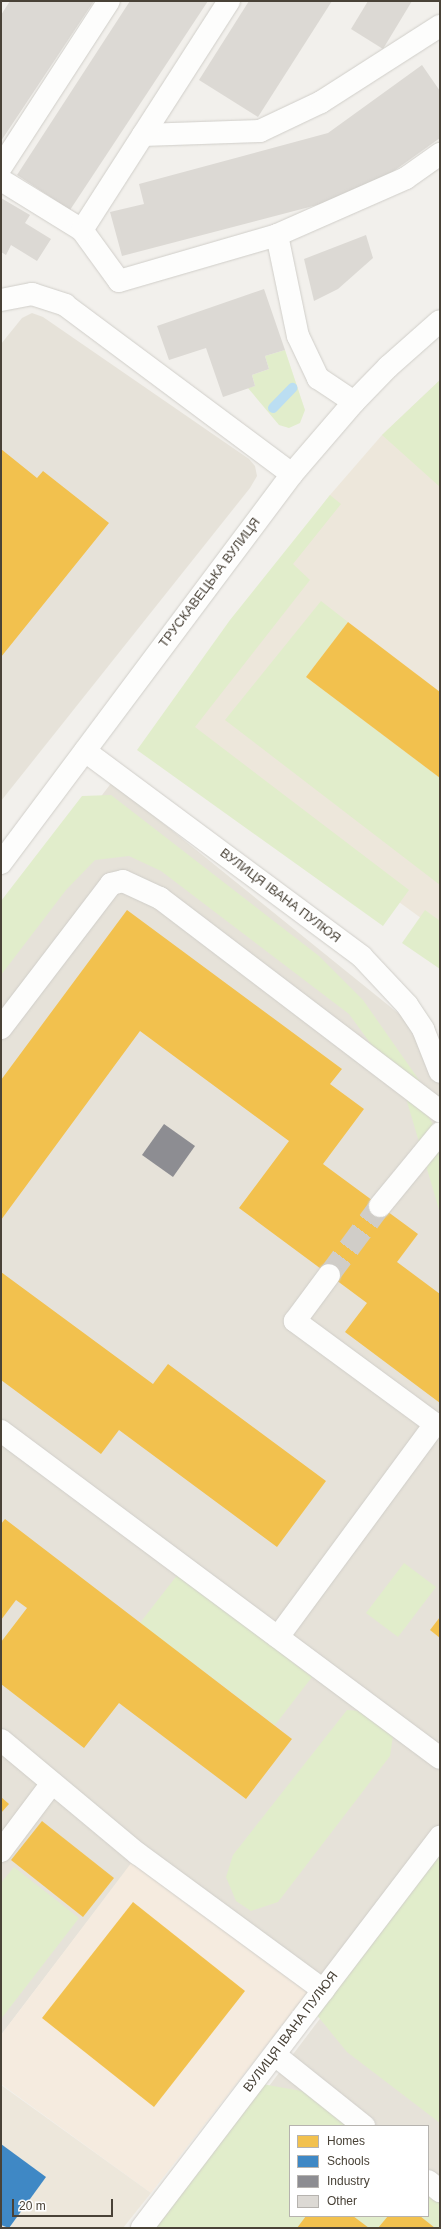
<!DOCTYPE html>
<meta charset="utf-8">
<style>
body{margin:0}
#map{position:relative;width:441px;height:2229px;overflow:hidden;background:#f2f0ec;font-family:Arial,sans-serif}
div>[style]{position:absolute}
.residential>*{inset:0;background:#e6e2d9}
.commercial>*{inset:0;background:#f5ebdf}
.education>*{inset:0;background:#ede7db}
.green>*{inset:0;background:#e1edcb}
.homes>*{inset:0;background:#f2c14e}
.schools>*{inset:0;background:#3f88c5}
.industry>*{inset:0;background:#8d8d92}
.stream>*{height:10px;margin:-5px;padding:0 5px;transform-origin:5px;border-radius:5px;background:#bbdef2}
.building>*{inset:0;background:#dcd9d4}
.minor-tunnel>*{height:22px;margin-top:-11px;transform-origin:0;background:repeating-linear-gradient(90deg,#d0cdc8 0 22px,transparent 0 33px)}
.roads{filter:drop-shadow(0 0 1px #d0cec9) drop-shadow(0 0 1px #d0cec9)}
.minor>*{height:22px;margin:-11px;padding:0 11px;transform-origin:11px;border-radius:11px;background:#fdfdfc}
span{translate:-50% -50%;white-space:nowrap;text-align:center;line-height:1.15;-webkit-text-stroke:4px #fff;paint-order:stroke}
.street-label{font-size:13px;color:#494237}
.frame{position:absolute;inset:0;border:2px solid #494237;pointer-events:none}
.legend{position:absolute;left:289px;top:2125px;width:140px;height:92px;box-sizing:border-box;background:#fff;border:1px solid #b6b3af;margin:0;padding:5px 7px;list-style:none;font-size:12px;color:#494237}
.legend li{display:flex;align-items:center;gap:8px;height:20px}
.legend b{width:20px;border:1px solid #b6b3af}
.scale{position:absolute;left:12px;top:2199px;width:101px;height:18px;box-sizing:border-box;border:2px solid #494237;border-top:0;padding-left:5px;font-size:12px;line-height:14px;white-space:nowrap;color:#494237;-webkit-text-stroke:3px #fff;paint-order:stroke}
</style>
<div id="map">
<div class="residential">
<i style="clip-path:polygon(32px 313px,43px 317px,249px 459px,255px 466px,257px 476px,250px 488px,1px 801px,1px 344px,22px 318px)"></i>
<i style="clip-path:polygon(evenodd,112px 782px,440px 1047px,440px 2228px,162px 2228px,331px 2004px,138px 1855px,1px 2035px,1px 928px,112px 782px,290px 2126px,428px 2126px,428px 2216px,290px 2216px,290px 2126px)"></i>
</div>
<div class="commercial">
<i style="clip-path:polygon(138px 1854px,311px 1988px,151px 2193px,1px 2084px,1px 2035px)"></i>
</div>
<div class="education">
<i style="clip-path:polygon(440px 380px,440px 932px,156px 724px,330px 495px,382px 435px)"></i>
<i style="clip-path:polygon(1px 2085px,151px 2193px,123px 2228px,1px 2228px)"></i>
</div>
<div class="green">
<i style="clip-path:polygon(285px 350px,305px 410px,300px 423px,289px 428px,279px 425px,248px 388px,255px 386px,252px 375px,269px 369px,265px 356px)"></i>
<i style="clip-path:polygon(440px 380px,440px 487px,382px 435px)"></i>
<i style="clip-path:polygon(330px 495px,341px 504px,293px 564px,310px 580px,195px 727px,409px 890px,383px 926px,137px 750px,230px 620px)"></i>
<i style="clip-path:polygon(321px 601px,348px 622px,306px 677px,440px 778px,440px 885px,225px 720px)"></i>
<i style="clip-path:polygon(111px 795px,319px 956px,363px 1000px,419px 1080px,429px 1118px,440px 1135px,440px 1213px,403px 1088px,349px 1014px,161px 871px,129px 856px,95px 860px,66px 890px,1px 975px,1px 901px,82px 796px)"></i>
<i style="clip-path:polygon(425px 910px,440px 921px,440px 969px,402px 943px)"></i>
<i style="clip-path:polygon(404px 1563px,436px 1587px,398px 1637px,366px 1613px)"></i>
<i style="clip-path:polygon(178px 1574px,312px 1677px,275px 1725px,140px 1623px)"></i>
<i style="clip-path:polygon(347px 1710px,360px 1711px,393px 1736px,390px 1756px,278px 1902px,251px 1911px,236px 1901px,226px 1877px,233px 1855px)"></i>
<i style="clip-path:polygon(440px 1846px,440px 2123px,347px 2052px,316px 2014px)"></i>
<i style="clip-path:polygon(14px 1867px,79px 1918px,1px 2019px,1px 1883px)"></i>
<i style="clip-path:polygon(262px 2084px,307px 2092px,372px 2126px,290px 2126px,290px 2216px,306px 2216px,297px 2228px,151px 2228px)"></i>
<i style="clip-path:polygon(428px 2173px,440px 2179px,440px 2228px,435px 2228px,420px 2216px,428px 2216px)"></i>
<i style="clip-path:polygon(353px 2216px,388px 2216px,378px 2228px,369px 2228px)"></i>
</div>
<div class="homes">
<i style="clip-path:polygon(1px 449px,37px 478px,43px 471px,109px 523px,1px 657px)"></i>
<i style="clip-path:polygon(348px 622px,440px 692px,440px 778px,306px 677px)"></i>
<i style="clip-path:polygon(127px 910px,342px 1069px,330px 1084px,364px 1109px,323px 1164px,418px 1234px,397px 1262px,440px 1294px,440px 1403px,345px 1332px,367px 1303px,239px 1208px,289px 1141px,140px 1031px,1px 1220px,1px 1080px)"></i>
<i style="clip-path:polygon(1px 1272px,153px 1384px,168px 1364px,326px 1481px,277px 1547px,119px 1430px,101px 1454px,1px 1380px)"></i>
<i style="clip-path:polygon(5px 1519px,292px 1739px,246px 1799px,119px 1703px,84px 1748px,1px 1684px,1px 1642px,27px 1608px,16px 1600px,1px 1620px,1px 1524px)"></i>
<i style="clip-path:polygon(440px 1617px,440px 1638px,430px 1630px)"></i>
<i style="clip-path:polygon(1px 1797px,9px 1804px,1px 1813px)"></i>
<i style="clip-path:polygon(42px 1821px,114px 1878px,83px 1917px,11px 1860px)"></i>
<i style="clip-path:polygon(133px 1902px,245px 1991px,154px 2107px,42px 2018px)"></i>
<i style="clip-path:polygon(306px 2216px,353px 2216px,369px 2228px,297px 2228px)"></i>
<i style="clip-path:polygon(388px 2216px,420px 2216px,435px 2228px,378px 2228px)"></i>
</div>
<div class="schools">
<i style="clip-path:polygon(1px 2144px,46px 2177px,9px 2228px,1px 2225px)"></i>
</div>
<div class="industry">
<i style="clip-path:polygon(164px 1124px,195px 1146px,173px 1177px,142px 1155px)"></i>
</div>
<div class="stream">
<i style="left:273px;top:408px;width:28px;rotate:-46deg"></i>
</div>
<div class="building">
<i style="clip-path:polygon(10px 1px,94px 1px,1px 141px,1px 15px)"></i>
<i style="clip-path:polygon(130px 1px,208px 1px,70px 210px,17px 175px)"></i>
<i style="clip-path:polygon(249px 1px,332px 1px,258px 117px,199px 80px)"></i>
<i style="clip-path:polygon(368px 1px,412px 1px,383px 49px,351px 29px)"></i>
<i style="clip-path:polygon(422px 65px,440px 91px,440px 138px,363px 193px,122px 256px,110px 212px,144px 204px,139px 184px,328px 133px)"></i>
<i style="clip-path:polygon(1px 198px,30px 215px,25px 223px,51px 239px,37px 261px,11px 245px,6px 255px,1px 252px)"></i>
<i style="clip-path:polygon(366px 235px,373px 258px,338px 289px,314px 301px,304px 259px)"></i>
<i style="clip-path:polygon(264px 289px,285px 350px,265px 356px,269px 369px,252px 375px,255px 386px,223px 397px,206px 348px,169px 360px,157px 326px)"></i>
</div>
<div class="minor-tunnel">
<i style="left:329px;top:1275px;width:86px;rotate:-53.5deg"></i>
</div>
<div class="roads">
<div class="minor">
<i style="left:143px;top:135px;width:117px;rotate:-2deg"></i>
<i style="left:260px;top:131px;width:68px;rotate:-25.4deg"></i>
<i style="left:321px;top:102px;width:141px;rotate:-32.6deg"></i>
<i style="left:1px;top:167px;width:198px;rotate:-57deg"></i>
<i style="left:1px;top:180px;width:95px;rotate:31.7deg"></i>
<i style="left:82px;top:230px;width:63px;rotate:54deg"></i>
<i style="left:119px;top:281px;width:165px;rotate:-16.2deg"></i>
<i style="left:277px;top:235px;width:103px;rotate:78.3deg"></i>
<i style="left:298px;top:336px;width:47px;rotate:64.5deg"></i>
<i style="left:318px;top:378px;width:43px;rotate:33.7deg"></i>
<i style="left:82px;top:230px;width:272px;rotate:-57.3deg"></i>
<i style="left:277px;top:235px;width:141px;rotate:-23.8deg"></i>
<i style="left:406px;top:178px;width:42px;rotate:-35.2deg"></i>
<i style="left:1px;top:300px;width:32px;rotate:-11deg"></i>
<i style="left:32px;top:294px;width:35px;rotate:18deg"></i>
<i style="left:65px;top:305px;width:283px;rotate:36.7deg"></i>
<i style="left:85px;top:751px;width:345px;rotate:36.6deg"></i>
<i style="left:362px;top:957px;width:66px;rotate:46.8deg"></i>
<i style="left:407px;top:1005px;width:29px;rotate:56deg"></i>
<i style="left:423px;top:1029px;width:46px;rotate:68.4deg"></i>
<i style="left:1px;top:863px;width:486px;rotate:-53.2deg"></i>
<i style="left:292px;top:474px;width:95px;rotate:-49.3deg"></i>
<i style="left:354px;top:402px;width:49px;rotate:-45.8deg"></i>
<i style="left:388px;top:367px;width:69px;rotate:-41.5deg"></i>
<i style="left:1px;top:1028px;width:181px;rotate:-52.6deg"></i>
<i style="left:111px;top:884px;width:12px;rotate:-14deg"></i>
<i style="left:123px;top:881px;width:41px;rotate:24.7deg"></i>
<i style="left:160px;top:898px;width:352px;rotate:37.3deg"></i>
<i style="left:380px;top:1206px;width:94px;rotate:-50.6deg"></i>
<i style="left:1px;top:1431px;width:547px;rotate:36.68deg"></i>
<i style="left:278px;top:1637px;width:265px;rotate:-53.6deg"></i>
<i style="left:435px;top:1424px;width:174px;rotate:-143.7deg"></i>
<i style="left:295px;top:1321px;width:57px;rotate:-53.5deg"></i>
<i style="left:1px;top:1740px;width:178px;rotate:39.8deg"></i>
<i style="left:138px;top:1854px;width:230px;rotate:36.3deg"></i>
<i style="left:1px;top:1851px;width:85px;rotate:-53.1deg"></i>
<i style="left:275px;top:2055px;width:114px;rotate:38.6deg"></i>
<i style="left:428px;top:2181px;width:16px;rotate:40deg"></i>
<i style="left:142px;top:2228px;width:492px;rotate:-52.7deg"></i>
</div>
</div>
<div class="street-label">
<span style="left:210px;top:583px;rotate:-53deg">ТРУСКАВЕЦЬКА ВУЛИЦЯ</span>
<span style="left:280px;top:896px;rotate:37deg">ВУЛИЦЯ ІВАНА ПУЛЮЯ</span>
<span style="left:291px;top:2032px;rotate:-53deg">ВУЛИЦЯ ІВАНА ПУЛЮЯ</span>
</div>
<div class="frame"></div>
<ul class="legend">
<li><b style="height:11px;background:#f2c14e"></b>Homes</li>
<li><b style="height:11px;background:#3f88c5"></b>Schools</li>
<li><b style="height:11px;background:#8d8d92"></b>Industry</li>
<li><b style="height:11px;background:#dcd9d4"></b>Other</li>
</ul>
<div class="scale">20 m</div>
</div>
